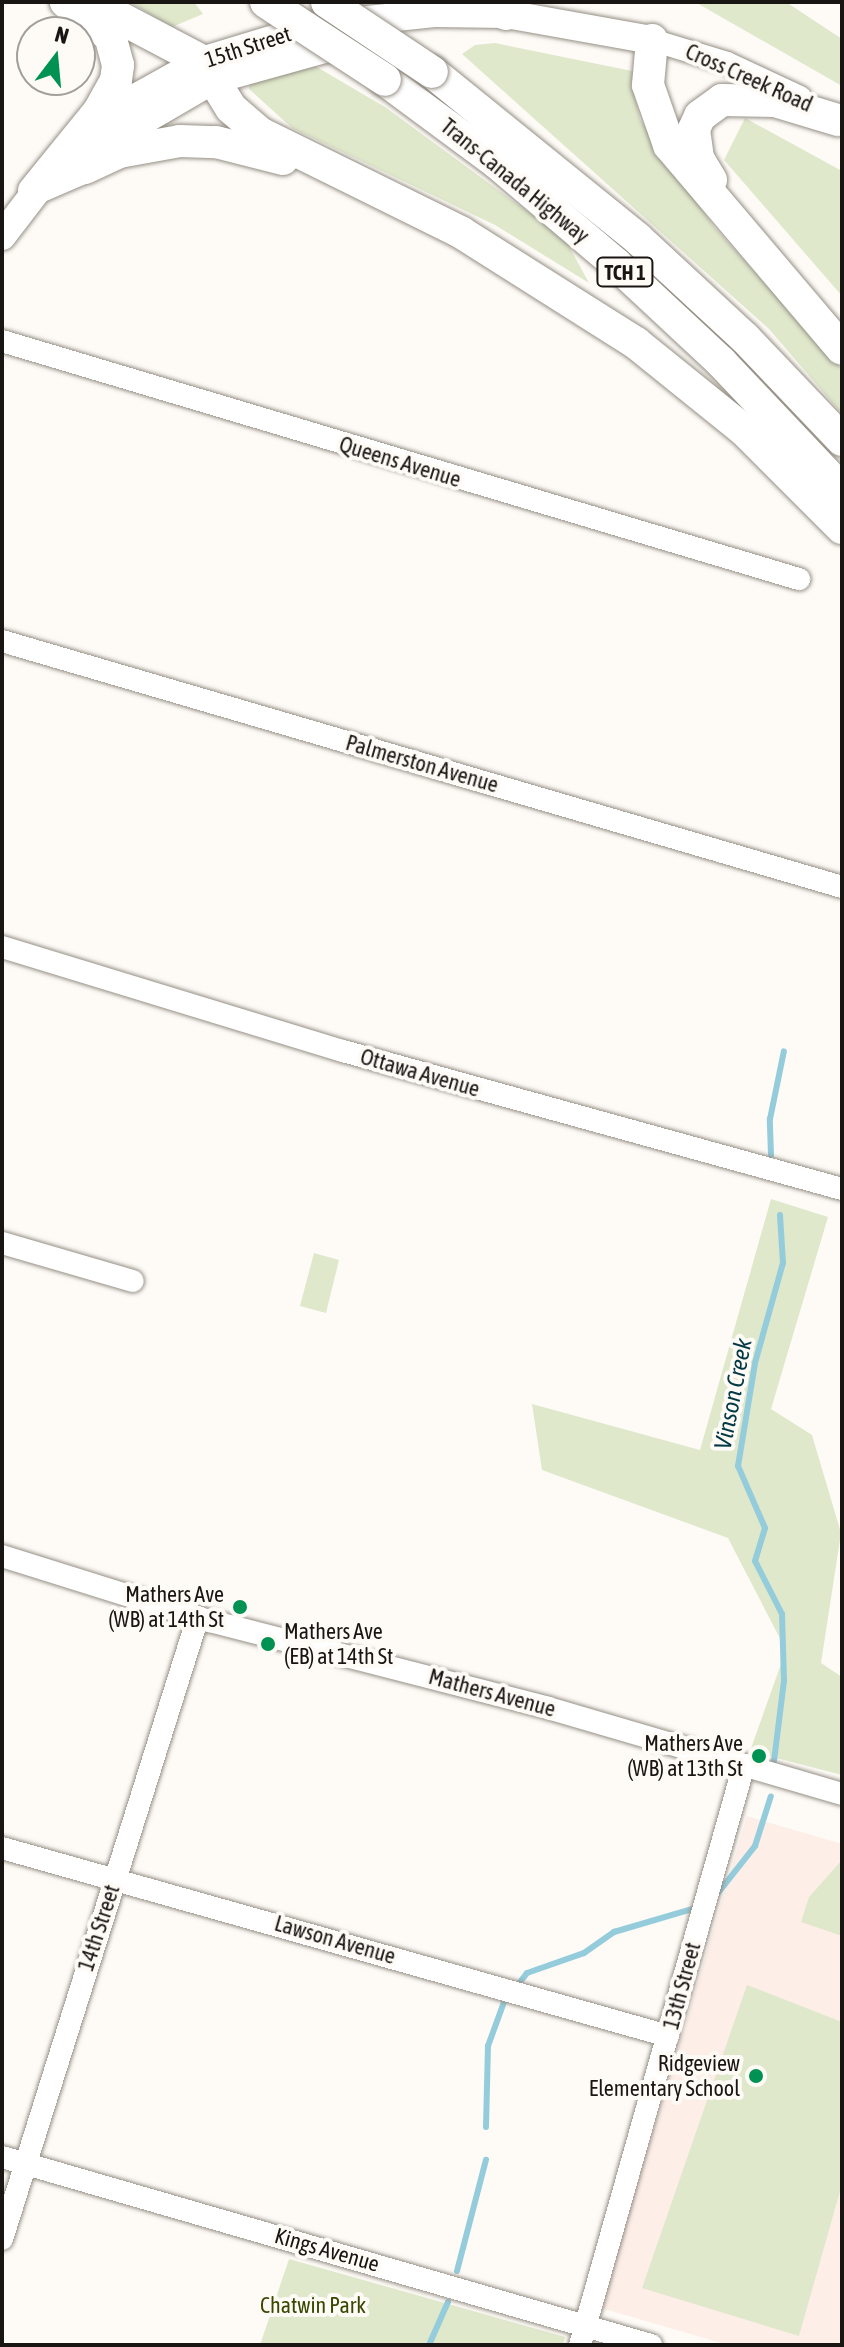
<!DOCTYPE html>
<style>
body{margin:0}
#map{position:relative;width:844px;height:2347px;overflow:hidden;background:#fefbf7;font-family:"Asap Condensed",sans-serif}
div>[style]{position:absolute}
.education>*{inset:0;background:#fdeee8}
.green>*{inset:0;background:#dfe8cb}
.stream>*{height:6px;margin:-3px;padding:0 3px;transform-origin:3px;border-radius:3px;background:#94ccdb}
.roads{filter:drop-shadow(0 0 2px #958f85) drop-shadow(0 0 2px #958f85)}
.minor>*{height:22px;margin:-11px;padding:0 11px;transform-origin:11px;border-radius:11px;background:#fff}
.major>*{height:28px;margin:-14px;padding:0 14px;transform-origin:14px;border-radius:14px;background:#fff}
.highway>*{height:32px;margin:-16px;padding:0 16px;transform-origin:16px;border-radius:16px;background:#fff}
.bridges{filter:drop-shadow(0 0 2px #958f85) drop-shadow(0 0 2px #958f85)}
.highway-bridge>*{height:32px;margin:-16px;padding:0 16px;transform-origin:16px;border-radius:16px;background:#fff}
.dots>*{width:22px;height:22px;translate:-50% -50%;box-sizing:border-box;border:4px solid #fefbf7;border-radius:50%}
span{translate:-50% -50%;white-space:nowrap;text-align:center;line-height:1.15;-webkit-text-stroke:8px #fefbf7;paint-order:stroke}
.shield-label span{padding:2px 6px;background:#fefbf7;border:2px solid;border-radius:6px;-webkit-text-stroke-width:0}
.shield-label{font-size:20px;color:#181512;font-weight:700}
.street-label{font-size:22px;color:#181512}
.poi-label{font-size:22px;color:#181512}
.right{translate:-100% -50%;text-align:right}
.left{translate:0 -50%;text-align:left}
.park-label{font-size:22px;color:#394800}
.water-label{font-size:24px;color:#033944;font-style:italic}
.frame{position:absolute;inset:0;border:4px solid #181512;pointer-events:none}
.north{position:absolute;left:16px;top:16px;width:80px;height:80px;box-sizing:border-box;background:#fefbf7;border:2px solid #a29f9b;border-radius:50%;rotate:16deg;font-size:22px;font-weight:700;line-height:32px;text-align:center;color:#181512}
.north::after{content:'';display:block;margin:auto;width:28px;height:36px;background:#009252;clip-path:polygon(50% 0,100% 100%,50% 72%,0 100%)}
</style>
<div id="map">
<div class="education">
<i style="clip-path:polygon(747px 1816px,842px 1844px,842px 2345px,728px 2345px,601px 2308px)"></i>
</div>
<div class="green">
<i style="clip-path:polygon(130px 2px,194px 2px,203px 14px,172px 27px)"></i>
<i style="clip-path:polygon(695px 2px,786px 2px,842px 39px,842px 86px)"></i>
<i style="clip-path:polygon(495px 43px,637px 72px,632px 85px,640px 119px,665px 157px,714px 227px,842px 369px,842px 414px,769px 329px,462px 54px,475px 45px)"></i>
<i style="clip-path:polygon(310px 63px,385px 107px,565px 239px,589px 283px,495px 225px,292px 128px,249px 89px,251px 81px)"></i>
<i style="clip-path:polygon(745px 118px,842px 171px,842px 296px,724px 160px)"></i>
<i style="clip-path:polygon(771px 1199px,828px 1217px,771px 1409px,812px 1435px,841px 1533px,821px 1663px,842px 1677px,842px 1775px,750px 1751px,786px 1650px,728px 1538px,542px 1470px,532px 1404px,700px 1450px)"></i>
<i style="clip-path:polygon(314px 1253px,339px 1260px,326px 1313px,300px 1306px)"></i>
<i style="clip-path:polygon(842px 1860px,842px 1936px,801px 1922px,809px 1897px)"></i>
<i style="clip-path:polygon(747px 1985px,842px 2022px,842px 2184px,799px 2336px,642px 2288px)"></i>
<i style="clip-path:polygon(289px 2259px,565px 2337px,563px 2345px,260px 2345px)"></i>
</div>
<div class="stream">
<i style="left:771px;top:1155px;width:36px;rotate:-92deg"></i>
<i style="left:770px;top:1119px;width:69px;rotate:-78.4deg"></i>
<i style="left:774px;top:1761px;width:81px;rotate:-82.9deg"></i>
<i style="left:784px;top:1681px;width:67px;rotate:-91.7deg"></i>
<i style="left:782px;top:1614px;width:59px;rotate:-117deg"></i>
<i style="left:755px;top:1561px;width:34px;rotate:-73deg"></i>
<i style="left:765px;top:1528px;width:68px;rotate:-113.5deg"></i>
<i style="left:738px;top:1466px;width:104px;rotate:-80.6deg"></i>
<i style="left:755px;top:1363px;width:104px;rotate:-74.4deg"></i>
<i style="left:783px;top:1263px;width:48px;rotate:-93.6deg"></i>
<i style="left:718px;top:1893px;width:60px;rotate:-51.8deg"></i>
<i style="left:755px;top:1846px;width:52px;rotate:-72.3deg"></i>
<i style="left:520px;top:1982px;width:11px;rotate:-52deg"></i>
<i style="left:527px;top:1973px;width:60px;rotate:-19.3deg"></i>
<i style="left:584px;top:1953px;width:37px;rotate:-35deg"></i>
<i style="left:614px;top:1932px;width:81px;rotate:-16.4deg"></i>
<i style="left:486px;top:2127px;width:81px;rotate:-88.6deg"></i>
<i style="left:488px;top:2046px;width:47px;rotate:-70deg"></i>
<i style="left:457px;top:2271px;width:115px;rotate:-75.4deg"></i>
<i style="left:429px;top:2345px;width:47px;rotate:-66.2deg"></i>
</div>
<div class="roads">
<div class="minor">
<i style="left:652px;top:40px;width:78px;rotate:17deg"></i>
<i style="left:727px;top:63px;width:81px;rotate:25deg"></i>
<i style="left:2px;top:341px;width:832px;rotate:16.63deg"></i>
<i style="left:2px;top:641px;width:875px;rotate:16.32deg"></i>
<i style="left:2px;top:947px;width:357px;rotate:17deg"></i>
<i style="left:343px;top:1051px;width:518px;rotate:15.46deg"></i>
<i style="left:2px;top:1243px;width:136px;rotate:16.2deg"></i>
<i style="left:2px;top:1556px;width:218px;rotate:17.4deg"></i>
<i style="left:210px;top:1621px;width:349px;rotate:14.4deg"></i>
<i style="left:548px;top:1708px;width:306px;rotate:16.3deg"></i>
<i style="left:2px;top:1848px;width:692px;rotate:15.76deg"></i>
<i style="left:2px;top:2157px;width:676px;rotate:16.16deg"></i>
<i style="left:2px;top:2239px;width:652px;rotate:-72.51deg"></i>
<i style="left:580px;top:2345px;width:603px;rotate:-74.21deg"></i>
</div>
<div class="major">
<i style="left:88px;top:135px;width:64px;rotate:-37.4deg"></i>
<i style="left:139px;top:96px;width:72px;rotate:-29.1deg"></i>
<i style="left:202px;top:61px;width:123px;rotate:-17deg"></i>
<i style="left:320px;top:25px;width:115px;rotate:-6deg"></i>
<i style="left:434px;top:13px;width:72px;rotate:0.8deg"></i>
<i style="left:506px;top:14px;width:148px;rotate:10.1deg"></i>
<i style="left:34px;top:191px;width:51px;rotate:-23.1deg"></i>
<i style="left:81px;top:171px;width:83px;rotate:-38.7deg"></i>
<i style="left:146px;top:119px;width:78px;rotate:-30.2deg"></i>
<i style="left:213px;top:80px;width:138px;rotate:-15.5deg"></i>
<i style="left:2px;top:236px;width:76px;rotate:-52.5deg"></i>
</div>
<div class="highway">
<i style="left:90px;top:2px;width:127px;rotate:27.8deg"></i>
<i style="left:202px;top:61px;width:55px;rotate:58.3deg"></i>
<i style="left:231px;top:108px;width:38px;rotate:41deg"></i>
<i style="left:260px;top:133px;width:225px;rotate:26.3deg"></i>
<i style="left:462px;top:233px;width:206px;rotate:32.3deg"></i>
<i style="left:636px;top:343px;width:139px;rotate:38.9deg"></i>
<i style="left:744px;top:430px;width:139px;rotate:45deg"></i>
<i style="left:506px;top:14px;width:12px;rotate:-85deg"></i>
<i style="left:652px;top:40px;width:45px;rotate:95.1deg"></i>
<i style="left:648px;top:85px;width:64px;rotate:70.7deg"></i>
<i style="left:669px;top:145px;width:267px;rotate:49.7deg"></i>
<i style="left:432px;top:72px;width:265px;rotate:39deg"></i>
<i style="left:638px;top:239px;width:146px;rotate:42.8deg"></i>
<i style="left:745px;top:338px;width:141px;rotate:46.4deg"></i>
<i style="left:385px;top:80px;width:139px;rotate:36.5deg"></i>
<i style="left:497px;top:163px;width:156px;rotate:40.3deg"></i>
<i style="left:616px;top:264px;width:144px;rotate:43deg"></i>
<i style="left:721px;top:362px;width:176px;rotate:46.6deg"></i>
<i style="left:85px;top:168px;width:38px;rotate:-25deg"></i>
<i style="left:119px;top:152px;width:62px;rotate:-10.2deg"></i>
<i style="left:180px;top:141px;width:36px;rotate:2deg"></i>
<i style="left:216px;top:142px;width:69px;rotate:14.2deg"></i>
<i style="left:711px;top:180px;width:26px;rotate:-121deg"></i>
<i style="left:698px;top:158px;width:29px;rotate:-98deg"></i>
<i style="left:694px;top:129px;width:14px;rotate:-65deg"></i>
<i style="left:700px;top:116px;width:27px;rotate:-36deg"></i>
<i style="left:722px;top:100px;width:53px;rotate:1.1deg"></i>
<i style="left:775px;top:101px;width:66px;rotate:16.8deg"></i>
<i style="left:34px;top:191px;width:103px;rotate:-50.9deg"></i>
<i style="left:99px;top:111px;width:35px;rotate:-61deg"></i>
<i style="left:116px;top:80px;width:15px;rotate:-82deg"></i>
<i style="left:118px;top:65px;width:30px;rotate:-105deg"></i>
<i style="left:110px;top:36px;width:56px;rotate:-142.3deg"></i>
</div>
</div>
<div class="bridges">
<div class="highway-bridge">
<i style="left:266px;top:2px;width:142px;rotate:33.2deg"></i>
<i style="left:327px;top:2px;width:126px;rotate:33.7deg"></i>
</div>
</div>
<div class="dots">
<i style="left:240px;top:1607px;background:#009252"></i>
<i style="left:268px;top:1644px;background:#009252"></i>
<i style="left:759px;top:1756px;background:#009252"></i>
<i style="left:756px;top:2076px;background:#009252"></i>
</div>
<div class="shield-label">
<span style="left:625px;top:272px">TCH 1</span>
</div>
<div class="street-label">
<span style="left:248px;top:47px;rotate:-18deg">15th Street</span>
<span style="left:749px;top:78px;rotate:24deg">Cross Creek Road</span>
<span style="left:515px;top:181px;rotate:39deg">Trans-Canada Highway</span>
<span style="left:400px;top:462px;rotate:17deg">Queens Avenue</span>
<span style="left:422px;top:764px;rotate:16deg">Palmerston Avenue</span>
<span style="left:420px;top:1073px;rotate:16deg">Ottawa Avenue</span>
<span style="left:492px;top:1693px;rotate:15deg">Mathers Avenue</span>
<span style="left:99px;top:1928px;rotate:-72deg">14th Street</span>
<span style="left:335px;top:1940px;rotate:16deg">Lawson Avenue</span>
<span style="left:682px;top:1986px;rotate:-75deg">13th Street</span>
<span style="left:327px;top:2250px;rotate:16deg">Kings Avenue</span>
</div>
<div class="poi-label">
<span class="right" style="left:224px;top:1607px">Mathers Ave<br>(WB) at 14th St</span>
<span class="left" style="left:284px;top:1644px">Mathers Ave<br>(EB) at 14th St</span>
<span class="right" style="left:743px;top:1756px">Mathers Ave<br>(WB) at 13th St</span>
<span class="right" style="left:740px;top:2076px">Ridgeview<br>Elementary School</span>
</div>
<div class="park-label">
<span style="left:313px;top:2306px">Chatwin Park</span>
</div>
<div class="water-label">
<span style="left:733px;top:1394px;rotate:-79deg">Vinson Creek</span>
</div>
<div class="frame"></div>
<div class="north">N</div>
</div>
